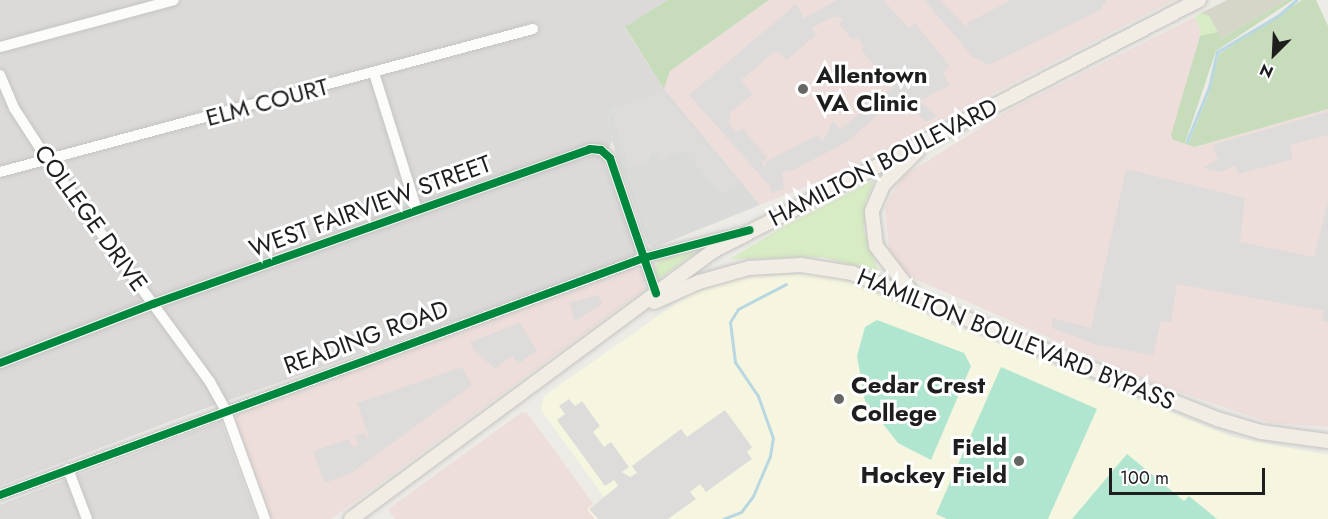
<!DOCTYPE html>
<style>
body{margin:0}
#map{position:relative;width:1328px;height:519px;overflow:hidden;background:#ecebe6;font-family:Jost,sans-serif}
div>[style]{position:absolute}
.residential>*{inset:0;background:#dbdad8}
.commercial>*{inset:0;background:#eededb}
.education>*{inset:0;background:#f6f6e0}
.religious>*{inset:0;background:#dadad8}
.construction>*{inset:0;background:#d5d6c8}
.grass>*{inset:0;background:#d7ebc4}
.forest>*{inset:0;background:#c6dcbb}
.pitch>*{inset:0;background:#b0e5d0}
.parking>*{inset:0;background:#dddcda}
.stream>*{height:3px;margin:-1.5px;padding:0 1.5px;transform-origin:1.5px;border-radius:1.5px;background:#b8d7e0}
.roads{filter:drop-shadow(0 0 2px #c5c4c2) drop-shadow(0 0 2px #c5c4c2)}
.minor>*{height:10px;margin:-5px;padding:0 5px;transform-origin:5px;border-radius:5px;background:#fcfcfb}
.major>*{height:14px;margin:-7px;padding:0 7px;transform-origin:7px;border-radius:7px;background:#f1ece4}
.cycleway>*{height:8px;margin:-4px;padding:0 4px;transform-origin:4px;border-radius:4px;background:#00873e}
.dots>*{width:16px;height:16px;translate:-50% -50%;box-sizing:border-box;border:3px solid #fff;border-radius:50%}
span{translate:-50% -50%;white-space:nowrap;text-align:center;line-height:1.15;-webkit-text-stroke:6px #fff;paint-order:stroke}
.poi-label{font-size:24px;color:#1e1e1e;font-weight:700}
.left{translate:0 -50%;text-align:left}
.right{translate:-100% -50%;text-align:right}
.street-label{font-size:24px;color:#1e1e1e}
.north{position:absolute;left:1244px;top:24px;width:60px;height:60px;-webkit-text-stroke:4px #fff;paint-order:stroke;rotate:204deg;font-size:16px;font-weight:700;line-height:24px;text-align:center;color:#1e1e1e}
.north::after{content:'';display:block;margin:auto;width:21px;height:27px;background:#1e1e1e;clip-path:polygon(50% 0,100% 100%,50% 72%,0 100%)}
.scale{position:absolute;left:1109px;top:468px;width:156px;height:27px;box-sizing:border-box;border:3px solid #1e1e1e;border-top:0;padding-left:8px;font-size:18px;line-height:21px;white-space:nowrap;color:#1e1e1e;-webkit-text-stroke:4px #fff;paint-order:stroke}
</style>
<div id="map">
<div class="residential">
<i style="clip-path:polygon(0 0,668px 0,625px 28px,664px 89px,607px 109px,612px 141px,603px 161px,638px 252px,632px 258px,184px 416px,0 486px)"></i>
<i style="clip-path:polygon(221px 421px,257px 519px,0 519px,0 505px)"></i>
</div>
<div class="commercial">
<i style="clip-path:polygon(769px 0,1174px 0,835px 175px,760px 205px,664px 89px,670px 71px)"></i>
<i style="clip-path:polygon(1195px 17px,1201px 31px,1173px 140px,1196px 147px,1328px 109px,1328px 427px,1271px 423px,1155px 384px,915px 279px,901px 269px,889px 248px,885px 206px,903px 176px,1011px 109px)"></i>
<i style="clip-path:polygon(633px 268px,644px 272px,645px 289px,331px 519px,271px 519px,235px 419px,238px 414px)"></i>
<i style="clip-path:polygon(522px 412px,528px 414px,594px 505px,587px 509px,595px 519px,395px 519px,388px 509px)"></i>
</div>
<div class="education">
<i style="clip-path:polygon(814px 273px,866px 285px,905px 306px,1233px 437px,1328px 455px,1328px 519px,595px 519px,587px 509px,604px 497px,541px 410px,544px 396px,691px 293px,746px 277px)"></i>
</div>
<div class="religious">
<i style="clip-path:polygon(664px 89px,760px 205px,653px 248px,648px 244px,612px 141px,607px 108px)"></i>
</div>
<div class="construction">
<i style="clip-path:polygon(1227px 0,1287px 0,1221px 39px,1209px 16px,1201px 13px)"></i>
</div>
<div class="grass">
<i style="clip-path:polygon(1201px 13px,1209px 16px,1218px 32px,1215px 36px,1200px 36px,1201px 31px,1195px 17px)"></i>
<i style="clip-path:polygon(874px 180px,866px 202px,864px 231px,879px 272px,822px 257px,730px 259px,783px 227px)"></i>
<i style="clip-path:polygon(693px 252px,692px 255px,656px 281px,654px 267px,659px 264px,653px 259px)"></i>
</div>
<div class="forest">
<i style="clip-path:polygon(668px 0,769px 0,670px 71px,664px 89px,625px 27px)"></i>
<i style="clip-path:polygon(1287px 0,1293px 0,1216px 51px,1185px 143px,1189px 142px,1209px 93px,1219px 54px,1302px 0,1316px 0,1328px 26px,1328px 109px,1195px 147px,1173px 140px,1171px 135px,1200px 36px,1218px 32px,1221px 39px)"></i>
</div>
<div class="pitch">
<i style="clip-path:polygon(877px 320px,964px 353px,971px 366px,931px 460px,898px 443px,865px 401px,857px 356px,865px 327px)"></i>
<i style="clip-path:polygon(1001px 367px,1097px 409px,1048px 519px,947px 519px,936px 514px)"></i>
<i style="clip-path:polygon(1127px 454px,1184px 501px,1189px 496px,1217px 519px,1072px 519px)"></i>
</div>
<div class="parking">
<i style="clip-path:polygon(evenodd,837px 0,883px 0,909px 28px,915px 23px,950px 66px,943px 73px,950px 85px,919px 101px,937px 116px,926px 122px,902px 99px,905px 104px,891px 114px,883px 110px,847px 142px,793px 170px,782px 172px,784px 189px,771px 193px,769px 185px,689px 95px,796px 4px,804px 18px,837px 0,832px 17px,843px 18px,839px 24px,853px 40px,857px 38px,863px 45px,862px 51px,891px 85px,899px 81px,883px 96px,855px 102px,864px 109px,840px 130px,833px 121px,823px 141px,817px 135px,765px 162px,766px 168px,762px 163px,767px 157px,742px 128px,735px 132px,729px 124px,731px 112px,753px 94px,741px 80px,776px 51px,787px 60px,816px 35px,812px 28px,832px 17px)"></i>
<i style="clip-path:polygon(924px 0,940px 0,970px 31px,967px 23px,1011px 0,1107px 0,1100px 10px,989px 65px,973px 57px)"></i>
<i style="clip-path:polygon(662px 92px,740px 183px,723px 195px,684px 151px,669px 156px,665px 162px,659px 162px,658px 155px,651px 153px,649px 162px,630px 168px,610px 109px)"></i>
<i style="clip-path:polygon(1328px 112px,1328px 135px,1290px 145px,1293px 159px,1239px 174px,1235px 166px,1220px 172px,1203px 168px,1218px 159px,1213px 145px)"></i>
<i style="clip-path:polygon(1126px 169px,1245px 198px,1240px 242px,1314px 257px,1328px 201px,1328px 322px,1322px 321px,1324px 311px,1177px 284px,1171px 322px,1161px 321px,1153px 355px,1097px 345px,1052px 328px,1052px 318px,1091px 328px)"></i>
<i style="clip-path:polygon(598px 295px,602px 304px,575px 321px,569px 303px)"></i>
<i style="clip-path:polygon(520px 323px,537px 351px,518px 364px,512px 356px,495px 369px,472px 348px,470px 342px)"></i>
<i style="clip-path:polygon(462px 367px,472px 385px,350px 474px,324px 483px,313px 451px,349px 439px,352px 447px,358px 445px,355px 436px,364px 433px,370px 441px,357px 403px)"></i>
<i style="clip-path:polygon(569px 399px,575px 406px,582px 401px,600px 426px,593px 432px,604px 447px,611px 442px,629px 467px,622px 472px,630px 477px,637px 473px,632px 466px,681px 429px,687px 437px,725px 410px,752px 447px,747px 452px,752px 459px,706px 492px,700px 484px,690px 492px,696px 499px,668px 519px,598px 519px,589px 509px,618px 486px,614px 480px,605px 486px,557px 420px,565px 414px,559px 406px)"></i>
</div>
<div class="stream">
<i style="left:1187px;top:141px;width:58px;rotate:-67.8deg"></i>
<i style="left:1209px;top:87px;width:36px;rotate:-77deg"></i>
<i style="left:1217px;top:52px;width:72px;rotate:-30.8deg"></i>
<i style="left:1279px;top:15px;width:23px;rotate:-41deg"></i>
<i style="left:723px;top:519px;width:19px;rotate:-21deg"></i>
<i style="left:741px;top:512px;width:20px;rotate:-53deg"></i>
<i style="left:753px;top:496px;width:43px;rotate:-67deg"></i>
<i style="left:770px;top:456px;width:18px;rotate:-81deg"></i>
<i style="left:773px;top:438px;width:45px;rotate:-109.7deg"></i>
<i style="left:758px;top:396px;width:41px;rotate:-124.1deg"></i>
<i style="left:735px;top:362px;width:40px;rotate:-97.1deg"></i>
<i style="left:730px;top:322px;width:15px;rotate:-58deg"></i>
<i style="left:738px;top:309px;width:54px;rotate:-27.5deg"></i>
</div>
<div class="roads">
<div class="minor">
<i style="left:0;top:47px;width:180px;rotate:-15.1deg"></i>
<i style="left:374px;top:73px;width:144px;rotate:72.6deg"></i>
<i style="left:0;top:75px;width:36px;rotate:67deg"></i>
<i style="left:14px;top:108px;width:64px;rotate:57.1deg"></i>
<i style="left:49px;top:162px;width:273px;rotate:53.8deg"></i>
<i style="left:210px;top:382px;width:31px;rotate:61deg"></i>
<i style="left:225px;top:409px;width:117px;rotate:70deg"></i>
<i style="left:0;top:172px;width:552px;rotate:-15.02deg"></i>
<i style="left:0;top:363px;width:164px;rotate:-21.1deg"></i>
<i style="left:153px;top:304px;width:464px;rotate:-19.5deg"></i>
<i style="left:590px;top:149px;width:11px;rotate:5deg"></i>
<i style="left:601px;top:150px;width:12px;rotate:42deg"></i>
<i style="left:610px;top:158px;width:143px;rotate:71.2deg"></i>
<i style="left:68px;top:469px;width:53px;rotate:69.2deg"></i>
<i style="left:0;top:495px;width:689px;rotate:-20.2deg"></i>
<i style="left:647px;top:257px;width:95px;rotate:-14.6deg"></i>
</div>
<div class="major">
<i style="left:912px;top:293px;width:59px;rotate:-127.5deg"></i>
<i style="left:876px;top:246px;width:35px;rotate:-97deg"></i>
<i style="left:872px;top:211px;width:28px;rotate:-67deg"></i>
<i style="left:883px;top:185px;width:49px;rotate:-45deg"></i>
<i style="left:654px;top:302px;width:49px;rotate:-24deg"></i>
<i style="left:699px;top:282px;width:52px;rotate:-15.6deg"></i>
<i style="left:749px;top:268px;width:52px;rotate:-3.3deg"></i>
<i style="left:801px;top:265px;width:52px;rotate:8.9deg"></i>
<i style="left:852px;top:273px;width:393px;rotate:21.8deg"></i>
<i style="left:1217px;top:419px;width:46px;rotate:16.5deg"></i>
<i style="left:1261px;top:432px;width:68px;rotate:7.7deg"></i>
<i style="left:351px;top:519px;width:450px;rotate:-36.5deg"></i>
<i style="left:713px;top:251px;width:547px;rotate:-27.31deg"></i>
</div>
</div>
<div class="cycleway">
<i style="left:0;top:363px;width:164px;rotate:-21.1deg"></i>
<i style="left:153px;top:304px;width:464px;rotate:-19.5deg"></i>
<i style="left:590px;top:149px;width:11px;rotate:5deg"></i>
<i style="left:601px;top:150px;width:12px;rotate:42deg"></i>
<i style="left:610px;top:158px;width:143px;rotate:71.2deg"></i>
<i style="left:0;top:495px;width:689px;rotate:-20.2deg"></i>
<i style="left:647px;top:257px;width:106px;rotate:-14.7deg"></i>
</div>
<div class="dots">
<i style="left:803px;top:89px;background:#666664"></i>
<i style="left:839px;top:399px;background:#666664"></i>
<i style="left:1019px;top:461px;background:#666664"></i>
</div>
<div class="poi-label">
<span class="left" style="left:816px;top:89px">Allentown<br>VA Clinic</span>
<span class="left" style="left:851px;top:399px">Cedar Crest<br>College</span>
<span class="right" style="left:1007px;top:461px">Field<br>Hockey Field</span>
</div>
<div class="street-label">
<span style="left:267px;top:102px;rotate:-15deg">ELM COURT</span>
<span style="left:883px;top:162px;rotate:-27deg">HAMILTON BOULEVARD</span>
<span style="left:370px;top:206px;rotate:-20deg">WEST FAIRVIEW STREET</span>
<span style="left:91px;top:218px;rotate:54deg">COLLEGE DRIVE</span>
<span style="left:366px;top:337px;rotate:-20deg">READING ROAD</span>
<span style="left:1016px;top:339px;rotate:22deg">HAMILTON BOULEVARD BYPASS</span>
</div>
<div class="north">N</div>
<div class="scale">100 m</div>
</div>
